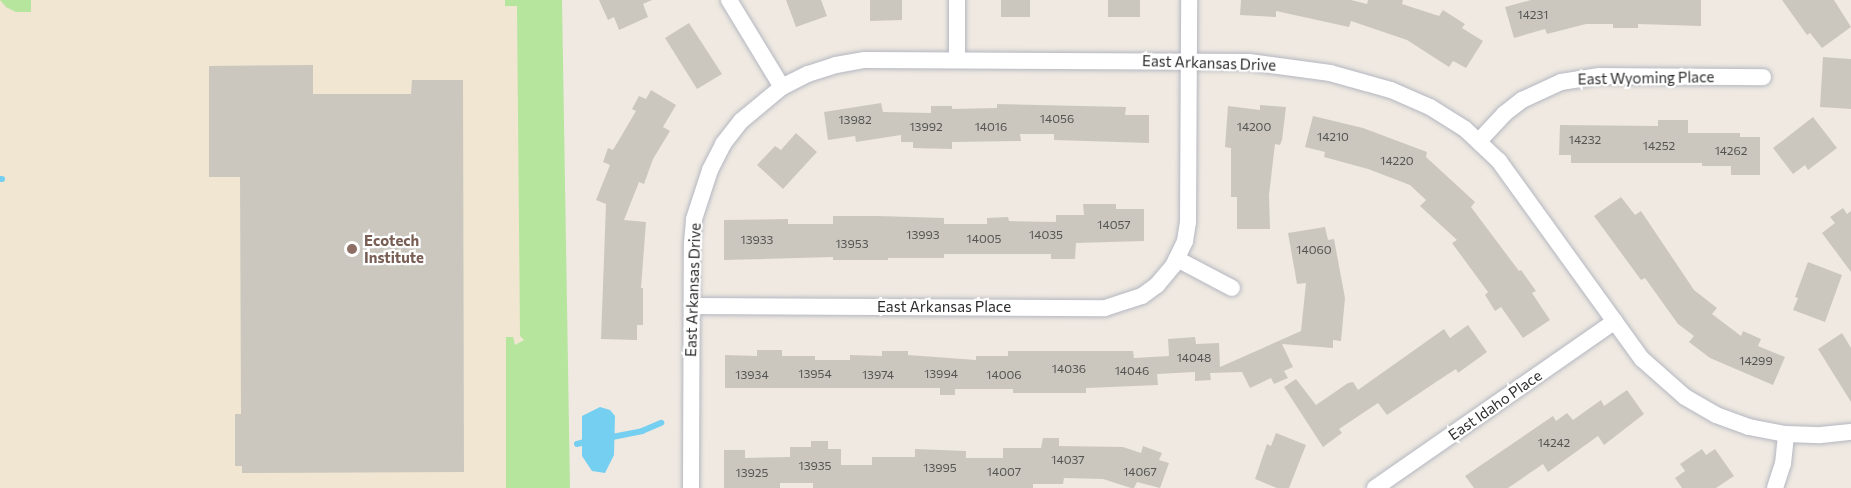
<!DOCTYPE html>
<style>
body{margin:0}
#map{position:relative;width:1851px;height:488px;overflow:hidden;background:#efe9e1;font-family:Commissioner,sans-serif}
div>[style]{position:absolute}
.education>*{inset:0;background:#f0e6d1}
.green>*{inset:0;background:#b6e59e}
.water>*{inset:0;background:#75cff0}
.stream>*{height:6px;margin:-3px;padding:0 3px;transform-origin:3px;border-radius:3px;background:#75cff0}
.building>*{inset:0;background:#cbc7bf}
.roads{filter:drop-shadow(0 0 2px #b4b7c1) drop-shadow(0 0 2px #b4b7c1)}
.street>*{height:16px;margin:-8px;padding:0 8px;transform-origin:8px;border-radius:8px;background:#fff}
.dots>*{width:16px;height:16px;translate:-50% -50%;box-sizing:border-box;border:3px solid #fff;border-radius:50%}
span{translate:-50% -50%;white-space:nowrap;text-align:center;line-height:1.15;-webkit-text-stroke:4.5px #fff;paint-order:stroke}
.number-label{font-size:12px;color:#555452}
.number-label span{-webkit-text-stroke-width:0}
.street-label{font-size:15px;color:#2e2e2e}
.education-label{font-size:15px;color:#785e54;font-weight:700}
.left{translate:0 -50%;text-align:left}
</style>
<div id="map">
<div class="education">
<i style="clip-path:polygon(0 0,522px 0,558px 488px,0 488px)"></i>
</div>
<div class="green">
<i style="clip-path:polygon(0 0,31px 0,31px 12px,16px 12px,6px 7px)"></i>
<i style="clip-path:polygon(505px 0,562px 0,570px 488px,506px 488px,506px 337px,513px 337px,515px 345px,524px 340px,520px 336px,517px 6px,505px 6px)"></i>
</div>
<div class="water">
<i style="clip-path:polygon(600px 407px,610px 410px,615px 416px,614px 455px,605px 473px,592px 471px,582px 456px,582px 416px)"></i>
</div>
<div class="stream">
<i style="left:0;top:179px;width:2px"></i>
<i style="left:607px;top:438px;width:36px;rotate:-11deg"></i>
<i style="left:642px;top:431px;width:21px;rotate:-23deg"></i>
<i style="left:577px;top:444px;width:11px;rotate:-15deg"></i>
</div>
<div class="building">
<i style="clip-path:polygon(599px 0,652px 0,643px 4px,648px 17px,619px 30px,614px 17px,608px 20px)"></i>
<i style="clip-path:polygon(786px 0,821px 0,827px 16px,796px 27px)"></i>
<i style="clip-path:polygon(870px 0,902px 0,902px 20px,870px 21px)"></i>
<i style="clip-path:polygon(1001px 0,1030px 0,1030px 17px,1001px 17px)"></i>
<i style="clip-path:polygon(1108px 0,1140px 0,1140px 17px,1108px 17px)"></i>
<i style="clip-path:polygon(1241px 0,1351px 0,1367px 4px,1368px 0,1403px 0,1402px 4px,1439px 16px,1443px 10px,1465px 24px,1462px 28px,1483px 41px,1466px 68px,1453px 61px,1449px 67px,1407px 40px,1351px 21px,1349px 27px,1276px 11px,1276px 17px,1240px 15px)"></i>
<i style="clip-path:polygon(1531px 0,1701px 0,1701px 26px,1638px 24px,1638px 28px,1613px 28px,1613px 24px,1586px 24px,1547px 34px,1545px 29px,1514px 38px,1505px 7px)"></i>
<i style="clip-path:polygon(1782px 0,1834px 0,1851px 27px,1822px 48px,1810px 33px,1807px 35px)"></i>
<i style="clip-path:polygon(689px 23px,722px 74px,697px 89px,665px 38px)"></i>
<i style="clip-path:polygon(1823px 57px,1851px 59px,1851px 109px,1820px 107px)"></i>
<i style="clip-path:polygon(313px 65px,313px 94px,411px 94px,412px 80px,463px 80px,464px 472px,242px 473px,242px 466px,235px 466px,235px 414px,241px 414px,240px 177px,209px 177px,209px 66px)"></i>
<i style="clip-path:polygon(651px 90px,676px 105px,663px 127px,670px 131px,653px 159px,644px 184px,639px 182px,624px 220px,646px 222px,641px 288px,643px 288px,643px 325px,637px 325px,637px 340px,601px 339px,606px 204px,596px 200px,610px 165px,603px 162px,608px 148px,613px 150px,636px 111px,632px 109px,639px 96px,646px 99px)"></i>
<i style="clip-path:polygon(881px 103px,883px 112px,931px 113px,931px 106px,952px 106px,952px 109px,997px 108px,997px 104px,1126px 107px,1125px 115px,1149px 115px,1149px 143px,1054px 140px,1054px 134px,1020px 134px,1021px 141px,952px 142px,952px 149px,913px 148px,913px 142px,901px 142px,901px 135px,856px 142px,855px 136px,828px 140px,824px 112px)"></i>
<i style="clip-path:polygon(1260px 105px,1286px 107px,1282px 140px,1280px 145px,1275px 144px,1269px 195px,1270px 229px,1237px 229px,1237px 197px,1231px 197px,1231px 148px,1225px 147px,1228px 106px,1260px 110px)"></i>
<i style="clip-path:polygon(1313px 116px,1363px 128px,1427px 152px,1426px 157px,1475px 202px,1471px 207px,1519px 271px,1521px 270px,1536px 291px,1532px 293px,1550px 320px,1523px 338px,1501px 307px,1495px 311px,1485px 295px,1488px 292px,1452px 243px,1457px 240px,1420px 206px,1426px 200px,1410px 185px,1368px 169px,1324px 157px,1325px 152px,1305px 147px)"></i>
<i style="clip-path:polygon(1813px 117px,1837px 148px,1808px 170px,1805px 165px,1793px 174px,1773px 148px)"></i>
<i style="clip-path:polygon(1658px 120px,1688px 120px,1688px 133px,1740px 133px,1740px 137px,1760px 137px,1760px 175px,1731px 175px,1731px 166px,1702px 166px,1702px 163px,1571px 163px,1571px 155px,1559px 155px,1560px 125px,1658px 126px)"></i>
<i style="clip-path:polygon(796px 133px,817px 152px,783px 189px,757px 165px,775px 146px,781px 150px)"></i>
<i style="clip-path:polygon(1621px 197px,1635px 215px,1641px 211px,1694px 290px,1717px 308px,1712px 314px,1741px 336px,1743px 331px,1761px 339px,1758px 346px,1785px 357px,1773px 385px,1710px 358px,1689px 342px,1694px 336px,1678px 324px,1645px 278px,1641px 280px,1594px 216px)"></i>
<i style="clip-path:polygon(1083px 204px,1116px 204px,1116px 209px,1144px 209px,1144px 241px,1076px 243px,1075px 259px,1051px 259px,1051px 254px,944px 254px,944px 258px,888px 258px,888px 260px,833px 260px,833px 257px,724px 260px,724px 220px,788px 219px,788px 224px,833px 224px,833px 216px,878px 216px,944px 218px,944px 224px,987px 224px,987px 218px,1008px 217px,1009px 221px,1056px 222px,1056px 215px,1084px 215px)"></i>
<i style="clip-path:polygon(1843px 208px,1847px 214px,1851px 211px,1851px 272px,1822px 233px,1835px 223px,1830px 217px)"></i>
<i style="clip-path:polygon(1325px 227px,1328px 240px,1334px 239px,1345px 298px,1341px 341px,1333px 340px,1333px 348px,1282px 344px,1293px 367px,1284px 371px,1288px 378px,1274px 384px,1271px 378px,1250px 388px,1242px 372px,1210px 373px,1211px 380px,1195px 381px,1195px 372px,1157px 374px,1158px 385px,1086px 388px,1086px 393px,1013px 393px,1013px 389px,955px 389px,955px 395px,940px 395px,940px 388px,725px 388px,725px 355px,757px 356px,757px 350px,782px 350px,782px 356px,815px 356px,815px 360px,850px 360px,850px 355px,882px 356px,882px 351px,908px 351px,908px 355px,976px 360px,976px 356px,1008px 356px,1008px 351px,1133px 351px,1134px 358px,1169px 356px,1168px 339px,1195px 337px,1196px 344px,1219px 343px,1220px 367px,1301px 331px,1306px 283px,1297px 284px,1288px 233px)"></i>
<i style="clip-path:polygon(1808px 262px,1842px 275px,1825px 322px,1793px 310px,1798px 298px,1795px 297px)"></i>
<i style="clip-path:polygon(1468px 325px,1487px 352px,1458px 373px,1456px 369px,1439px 380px,1387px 415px,1378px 403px,1339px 429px,1342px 433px,1323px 447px,1284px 387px,1296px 379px,1316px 405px,1348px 383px,1353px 382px,1358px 390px,1444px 329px,1450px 338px)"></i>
<i style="clip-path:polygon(1842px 333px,1851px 348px,1851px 402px,1818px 349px)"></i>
<i style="clip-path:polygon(1627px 390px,1644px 414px,1604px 445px,1598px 436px,1548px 472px,1543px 464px,1508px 488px,1474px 488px,1465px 476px,1553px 416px,1556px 421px,1567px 413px,1573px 420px,1601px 400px,1604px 406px)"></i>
<i style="clip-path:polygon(1276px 433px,1306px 445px,1289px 488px,1277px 488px,1255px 479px,1267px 444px,1271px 446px)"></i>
<i style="clip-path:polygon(1043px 438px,1059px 438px,1059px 446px,1123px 447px,1141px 453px,1143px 446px,1162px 453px,1159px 460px,1169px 463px,1160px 488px,1137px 482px,1134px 488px,1131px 488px,1103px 479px,1064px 478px,1063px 484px,1033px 484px,1033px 488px,813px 488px,813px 483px,780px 483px,780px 488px,724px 488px,724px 450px,745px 450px,745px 458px,790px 457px,790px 447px,811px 447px,811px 441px,828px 441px,828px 449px,841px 449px,841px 465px,872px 465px,872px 457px,915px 457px,915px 449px,966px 451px,966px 458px,1003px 458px,1003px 448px,1041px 448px)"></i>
<i style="clip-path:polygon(1702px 449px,1706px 455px,1715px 449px,1734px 476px,1716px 488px,1682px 488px,1675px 478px,1685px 471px,1680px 464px)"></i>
</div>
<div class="roads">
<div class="street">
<i style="left:729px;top:0;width:102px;rotate:58.7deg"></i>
<i style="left:957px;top:60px;width:60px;rotate:-90deg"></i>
<i style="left:1479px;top:141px;width:37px;rotate:-47deg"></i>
<i style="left:1504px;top:114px;width:23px;rotate:-38deg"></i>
<i style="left:1522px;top:100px;width:43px;rotate:-24.8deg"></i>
<i style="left:1561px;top:82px;width:39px;rotate:-9deg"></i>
<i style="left:1600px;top:76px;width:163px;rotate:0.4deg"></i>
<i style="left:1177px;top:259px;width:62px;rotate:27.8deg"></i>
<i style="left:692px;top:306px;width:413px;rotate:0.3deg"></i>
<i style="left:1105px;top:308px;width:39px;rotate:-18deg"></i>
<i style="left:1142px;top:296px;width:19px;rotate:-36deg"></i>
<i style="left:1157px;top:285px;width:25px;rotate:-50deg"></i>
<i style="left:1173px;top:266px;width:28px;rotate:-64deg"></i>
<i style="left:1185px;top:241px;width:19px;rotate:-81deg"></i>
<i style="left:1188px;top:222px;width:222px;rotate:-89.7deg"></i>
<i style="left:691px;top:488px;width:245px;rotate:-89.8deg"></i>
<i style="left:692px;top:243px;width:24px;rotate:-85deg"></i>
<i style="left:694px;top:219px;width:52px;rotate:-71.9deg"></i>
<i style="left:710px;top:170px;width:29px;rotate:-63deg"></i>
<i style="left:723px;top:144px;width:29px;rotate:-52deg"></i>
<i style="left:741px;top:121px;width:53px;rotate:-39.7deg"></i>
<i style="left:782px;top:87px;width:29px;rotate:-27deg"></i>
<i style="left:808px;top:74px;width:29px;rotate:-18deg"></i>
<i style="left:836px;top:65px;width:29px;rotate:-10deg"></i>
<i style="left:865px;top:60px;width:384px;rotate:0.3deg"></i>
<i style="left:1249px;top:62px;width:82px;rotate:7.7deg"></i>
<i style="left:1330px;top:73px;width:63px;rotate:15.6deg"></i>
<i style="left:1391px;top:90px;width:43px;rotate:23.6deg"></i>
<i style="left:1430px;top:107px;width:41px;rotate:32.2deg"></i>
<i style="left:1465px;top:129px;width:47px;rotate:43.3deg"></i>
<i style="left:1499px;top:161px;width:244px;rotate:54.2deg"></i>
<i style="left:1642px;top:359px;width:57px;rotate:41.5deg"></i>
<i style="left:1685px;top:397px;width:36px;rotate:30deg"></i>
<i style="left:1716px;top:415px;width:35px;rotate:20deg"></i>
<i style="left:1749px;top:427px;width:38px;rotate:11deg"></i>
<i style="left:1786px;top:434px;width:35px;rotate:2deg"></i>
<i style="left:1821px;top:435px;width:30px;rotate:-6deg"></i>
<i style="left:1375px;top:488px;width:292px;rotate:-34.8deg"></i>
<i style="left:1775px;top:488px;width:25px;rotate:-72deg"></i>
<i style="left:1783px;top:464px;width:30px;rotate:-84deg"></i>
</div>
</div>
<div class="dots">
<i style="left:352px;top:249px;background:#8d6e63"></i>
</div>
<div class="number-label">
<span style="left:1533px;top:15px">14231</span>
<span style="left:1057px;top:119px">14056</span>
<span style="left:855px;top:120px">13982</span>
<span style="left:926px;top:127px">13992</span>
<span style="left:991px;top:127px">14016</span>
<span style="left:1254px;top:127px">14200</span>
<span style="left:1333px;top:137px">14210</span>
<span style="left:1585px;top:140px">14232</span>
<span style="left:1659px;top:146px">14252</span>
<span style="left:1731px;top:151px">14262</span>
<span style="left:1397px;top:161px">14220</span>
<span style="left:1114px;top:225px">14057</span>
<span style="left:923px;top:235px">13993</span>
<span style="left:1046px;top:235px">14035</span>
<span style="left:984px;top:239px">14005</span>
<span style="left:757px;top:240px">13933</span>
<span style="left:852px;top:244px">13953</span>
<span style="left:1314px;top:250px">14060</span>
<span style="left:1194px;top:358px">14048</span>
<span style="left:1756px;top:361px">14299</span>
<span style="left:1069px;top:369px">14036</span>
<span style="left:1132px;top:371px">14046</span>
<span style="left:815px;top:374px">13954</span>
<span style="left:941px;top:374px">13994</span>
<span style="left:752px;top:375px">13934</span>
<span style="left:878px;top:375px">13974</span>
<span style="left:1004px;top:375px">14006</span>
<span style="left:1554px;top:443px">14242</span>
<span style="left:1068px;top:460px">14037</span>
<span style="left:815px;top:466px">13935</span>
<span style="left:940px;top:468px">13995</span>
<span style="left:1004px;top:472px">14007</span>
<span style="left:1140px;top:472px">14067</span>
<span style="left:752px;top:473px">13925</span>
</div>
<div class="street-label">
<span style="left:1209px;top:63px;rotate:2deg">East Arkansas Drive</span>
<span style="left:1646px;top:78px;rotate:-1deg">East Wyoming Place</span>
<span style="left:693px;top:290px;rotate:-88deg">East Arkansas Drive</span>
<span style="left:944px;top:307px">East Arkansas Place</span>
<span style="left:1495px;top:405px;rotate:-35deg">East Idaho Place</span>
</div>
<div class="education-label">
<span class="left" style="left:364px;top:249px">Ecotech<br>Institute</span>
</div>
</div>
